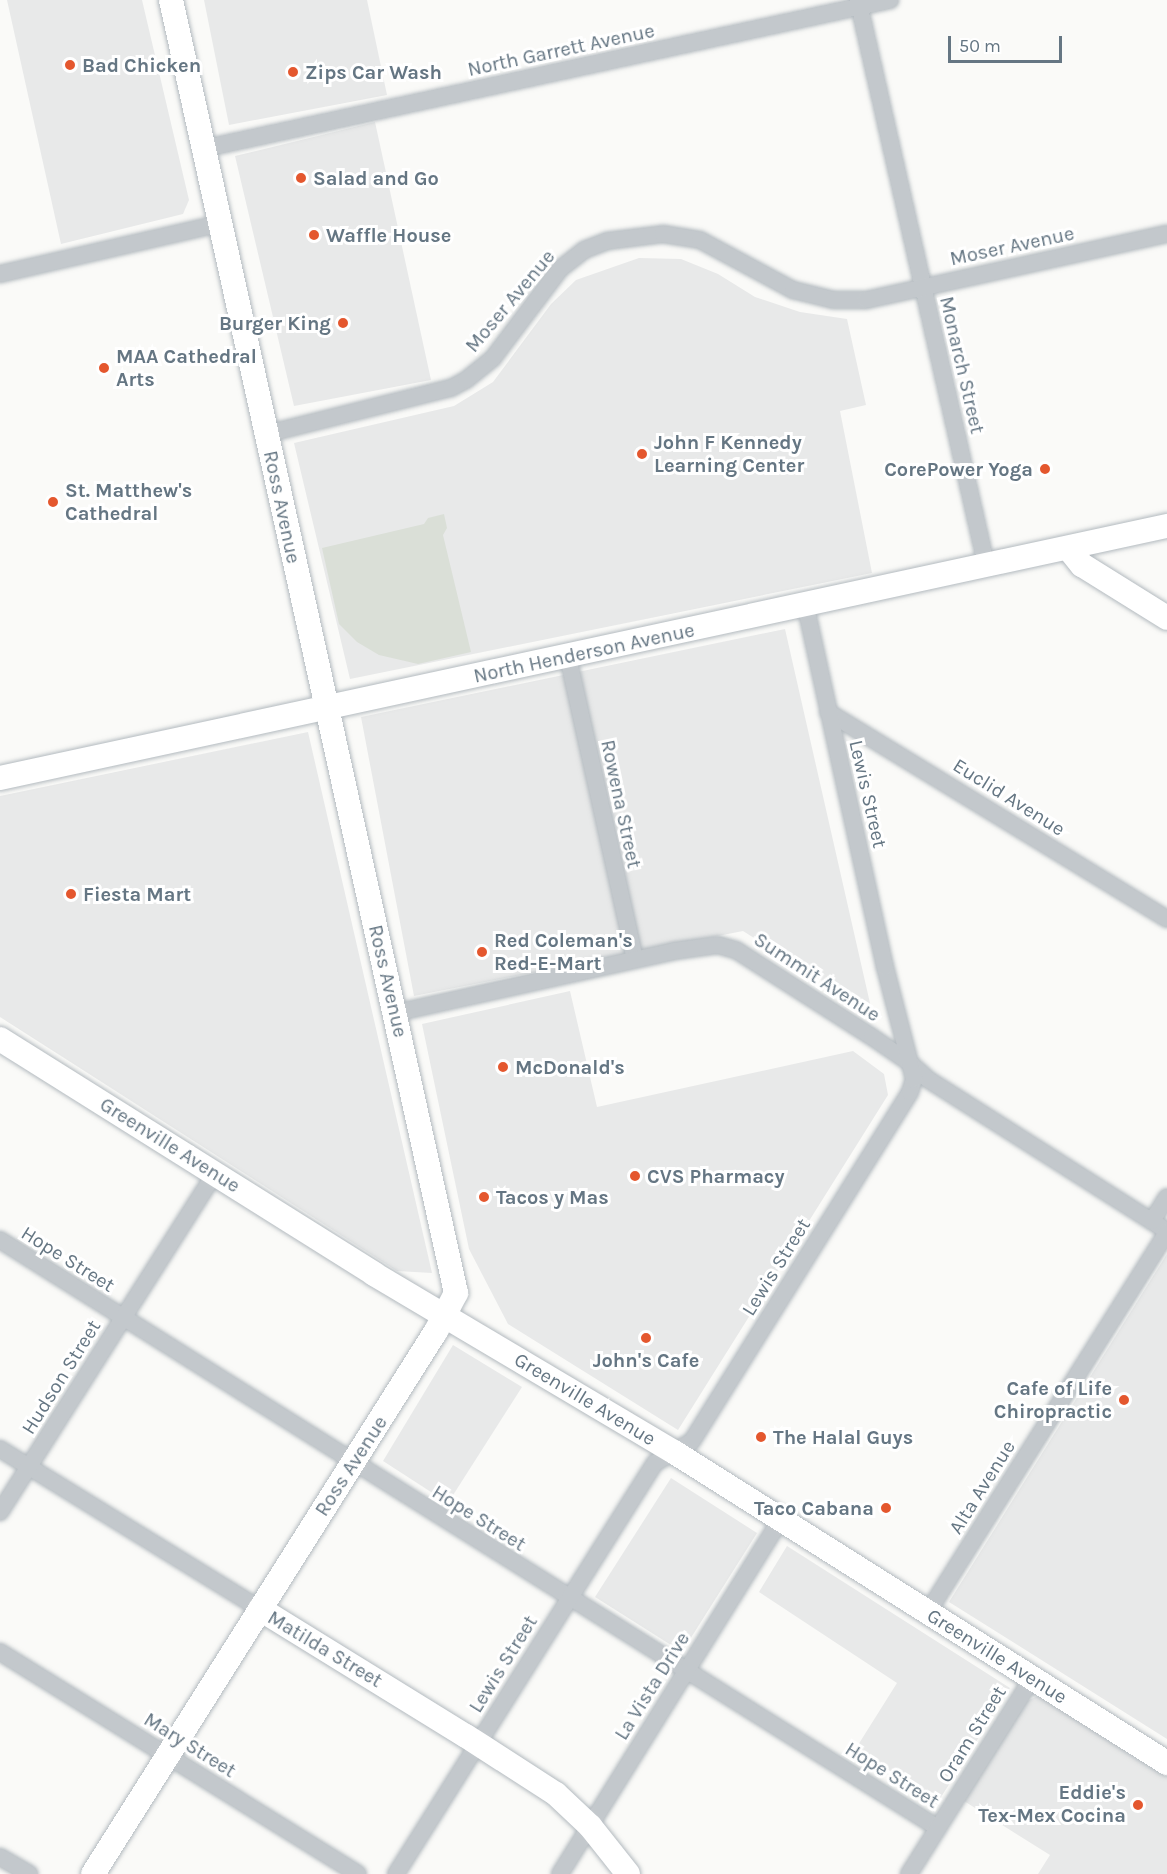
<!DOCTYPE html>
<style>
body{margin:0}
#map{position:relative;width:1167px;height:1874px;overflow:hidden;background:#fafaf8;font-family:Karla,sans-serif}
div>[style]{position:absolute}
.built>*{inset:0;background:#e8e9e9}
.green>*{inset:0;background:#dadfd7}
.roads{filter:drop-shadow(0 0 2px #b3babf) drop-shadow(0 0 2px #b3babf)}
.street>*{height:16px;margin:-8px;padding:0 8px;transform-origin:8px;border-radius:8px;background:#c3c8cc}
.secondary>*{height:24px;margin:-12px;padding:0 12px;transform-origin:12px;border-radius:12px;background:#fff}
.dots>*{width:16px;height:16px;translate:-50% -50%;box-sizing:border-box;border:3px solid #fff;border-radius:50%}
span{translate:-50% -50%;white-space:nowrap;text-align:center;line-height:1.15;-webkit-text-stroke:6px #fff;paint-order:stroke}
.street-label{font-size:20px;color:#657683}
.poi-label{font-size:20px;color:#657683;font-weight:700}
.left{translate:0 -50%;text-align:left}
.right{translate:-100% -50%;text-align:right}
.scale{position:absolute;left:948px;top:36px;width:114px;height:27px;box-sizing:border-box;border:3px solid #657683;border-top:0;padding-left:8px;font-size:18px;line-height:21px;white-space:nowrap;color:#657683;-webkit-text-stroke:4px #fff;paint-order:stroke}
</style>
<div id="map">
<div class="built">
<i style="clip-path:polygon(7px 0,142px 0,189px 200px,183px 214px,61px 244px)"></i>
<i style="clip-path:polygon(204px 0,367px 0,387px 95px,229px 125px)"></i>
<i style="clip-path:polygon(375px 122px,431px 380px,294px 406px,235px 156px)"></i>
<i style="clip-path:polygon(639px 258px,681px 259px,718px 274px,755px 297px,800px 312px,847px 319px,866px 405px,840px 411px,872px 573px,350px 679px,294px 443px,454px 406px,493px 382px,551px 304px,576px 280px)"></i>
<i style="clip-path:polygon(785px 629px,872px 1012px,743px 931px,414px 996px,361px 717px)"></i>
<i style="clip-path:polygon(308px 732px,432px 1273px,397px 1271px,0 1017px,0 796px)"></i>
<i style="clip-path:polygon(570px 991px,597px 1107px,853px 1051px,884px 1074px,888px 1095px,678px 1430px,508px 1324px,469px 1249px,422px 1024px)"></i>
<i style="clip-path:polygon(1167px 1254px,1167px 1739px,949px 1602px)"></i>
<i style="clip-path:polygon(453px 1345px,522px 1387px,448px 1503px,383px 1461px)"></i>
<i style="clip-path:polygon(671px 1478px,757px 1533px,682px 1652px,595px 1597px)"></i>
<i style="clip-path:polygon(787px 1546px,1010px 1688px,936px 1805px,853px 1753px,897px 1683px,759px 1592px)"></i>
<i style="clip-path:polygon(1040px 1695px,1167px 1776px,1167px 1874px,1038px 1874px,1050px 1855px,964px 1801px,1027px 1701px)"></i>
</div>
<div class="green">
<i style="clip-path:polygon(444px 514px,447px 528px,443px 535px,471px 652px,418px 664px,379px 655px,357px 642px,339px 624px,322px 548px,424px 524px,428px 518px)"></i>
</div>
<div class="roads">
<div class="street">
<i style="left:858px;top:0;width:578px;rotate:77.21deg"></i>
<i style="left:206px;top:148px;width:700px;rotate:-12.21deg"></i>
<i style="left:0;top:274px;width:228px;rotate:-12.9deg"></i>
<i style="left:266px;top:434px;width:191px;rotate:-14deg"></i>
<i style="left:451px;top:388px;width:17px;rotate:-28deg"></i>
<i style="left:466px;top:380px;width:35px;rotate:-39deg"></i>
<i style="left:493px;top:358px;width:111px;rotate:-53deg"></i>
<i style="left:560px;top:269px;width:31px;rotate:-38deg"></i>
<i style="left:584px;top:250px;width:25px;rotate:-21deg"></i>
<i style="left:607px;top:241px;width:56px;rotate:-7.1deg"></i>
<i style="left:663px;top:234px;width:37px;rotate:9deg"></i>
<i style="left:700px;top:240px;width:106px;rotate:28.3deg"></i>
<i style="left:793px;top:290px;width:42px;rotate:13.7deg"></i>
<i style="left:834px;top:300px;width:32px"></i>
<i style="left:866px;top:300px;width:308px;rotate:-12.4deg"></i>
<i style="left:568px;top:657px;width:309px;rotate:77.5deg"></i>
<i style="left:828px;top:712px;width:397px;rotate:31.4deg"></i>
<i style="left:395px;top:1013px;width:286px;rotate:-12.5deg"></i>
<i style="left:674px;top:951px;width:44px;rotate:-7.8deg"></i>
<i style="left:718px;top:945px;width:19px;rotate:16deg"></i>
<i style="left:736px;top:950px;width:161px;rotate:32.6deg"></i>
<i style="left:872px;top:1037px;width:46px;rotate:34.4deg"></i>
<i style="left:910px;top:1063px;width:25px;rotate:42deg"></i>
<i style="left:929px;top:1080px;width:282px;rotate:32.4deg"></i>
<i style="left:1152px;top:1221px;width:28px;rotate:-58deg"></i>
<i style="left:0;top:1240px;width:1107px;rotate:32.08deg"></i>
<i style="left:0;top:1449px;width:305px;rotate:31.6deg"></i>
<i style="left:0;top:1512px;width:401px;rotate:-57.6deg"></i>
<i style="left:928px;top:1612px;width:449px;rotate:-57.8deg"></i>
<i style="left:0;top:1652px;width:421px;rotate:31.8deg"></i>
<i style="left:0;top:1857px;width:34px;rotate:30deg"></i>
<i style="left:396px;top:1874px;width:486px;rotate:-57.8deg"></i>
<i style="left:655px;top:1463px;width:43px;rotate:-30.7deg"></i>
<i style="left:692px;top:1441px;width:411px;rotate:-58deg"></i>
<i style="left:910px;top:1092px;width:14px;rotate:-73deg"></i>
<i style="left:914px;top:1079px;width:116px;rotate:-104.5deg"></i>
<i style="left:885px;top:967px;width:372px;rotate:-102.4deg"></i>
<i style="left:560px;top:1874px;width:417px;rotate:-58.1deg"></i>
<i style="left:909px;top:1874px;width:233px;rotate:-57.8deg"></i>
</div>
<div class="secondary">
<i style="left:1068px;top:548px;width:22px;rotate:51deg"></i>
<i style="left:1082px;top:565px;width:100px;rotate:31.9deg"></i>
<i style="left:0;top:778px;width:1194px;rotate:-12.19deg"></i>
<i style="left:0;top:1039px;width:442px;rotate:32.1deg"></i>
<i style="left:374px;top:1274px;width:349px;rotate:30.7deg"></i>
<i style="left:674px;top:1452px;width:583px;rotate:32.25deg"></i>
<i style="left:260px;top:1609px;width:242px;rotate:31.7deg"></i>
<i style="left:466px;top:1736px;width:107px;rotate:32.8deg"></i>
<i style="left:556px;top:1794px;width:47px;rotate:43.3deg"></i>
<i style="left:590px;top:1826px;width:61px;rotate:51.6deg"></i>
<i style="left:93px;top:1874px;width:642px;rotate:-57.72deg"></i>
<i style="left:436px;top:1331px;width:43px;rotate:-62.2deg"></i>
<i style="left:456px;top:1293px;width:1324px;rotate:-102.43deg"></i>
</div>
</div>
<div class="dots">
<i style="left:70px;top:65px;background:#e4572e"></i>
<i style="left:293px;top:72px;background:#e4572e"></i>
<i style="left:301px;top:178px;background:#e4572e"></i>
<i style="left:314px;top:235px;background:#e4572e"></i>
<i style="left:343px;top:323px;background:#e4572e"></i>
<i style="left:104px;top:368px;background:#e4572e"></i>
<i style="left:642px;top:454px;background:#e4572e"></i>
<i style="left:1045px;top:469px;background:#e4572e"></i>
<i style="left:53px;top:502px;background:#e4572e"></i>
<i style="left:71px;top:894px;background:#e4572e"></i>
<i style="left:482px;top:952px;background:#e4572e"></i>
<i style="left:503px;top:1067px;background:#e4572e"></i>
<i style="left:635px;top:1176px;background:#e4572e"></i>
<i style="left:484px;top:1197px;background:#e4572e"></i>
<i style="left:646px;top:1338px;background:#e4572e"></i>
<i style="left:1124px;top:1400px;background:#e4572e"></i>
<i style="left:761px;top:1437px;background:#e4572e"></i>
<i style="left:886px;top:1508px;background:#e4572e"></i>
<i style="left:1138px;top:1805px;background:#e4572e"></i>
</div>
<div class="street-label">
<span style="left:561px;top:50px;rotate:-12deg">North Garrett Avenue</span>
<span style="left:1012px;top:246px;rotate:-12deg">Moser Avenue</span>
<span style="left:510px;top:301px;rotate:-50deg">Moser Avenue</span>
<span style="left:962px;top:365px;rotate:77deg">Monarch Street</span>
<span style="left:282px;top:507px;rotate:78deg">Ross Avenue</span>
<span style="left:584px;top:653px;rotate:-12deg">North Henderson Avenue</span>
<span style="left:868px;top:794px;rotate:77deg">Lewis Street</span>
<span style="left:1009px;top:797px;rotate:32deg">Euclid Avenue</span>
<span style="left:621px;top:804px;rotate:78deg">Rowena Street</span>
<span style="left:817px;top:977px;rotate:33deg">Summit Avenue</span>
<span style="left:388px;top:981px;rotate:77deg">Ross Avenue</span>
<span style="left:170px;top:1145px;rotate:32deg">Greenville Avenue</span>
<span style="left:68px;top:1259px;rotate:32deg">Hope Street</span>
<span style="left:776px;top:1267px;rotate:-58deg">Lewis Street</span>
<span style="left:61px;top:1377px;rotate:-58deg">Hudson Street</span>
<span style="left:585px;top:1399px;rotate:31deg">Greenville Avenue</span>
<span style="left:351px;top:1466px;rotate:-57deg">Ross Avenue</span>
<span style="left:982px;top:1487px;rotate:-58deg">Alta Avenue</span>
<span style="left:479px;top:1518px;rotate:32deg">Hope Street</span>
<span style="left:325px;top:1649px;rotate:31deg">Matilda Street</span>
<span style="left:997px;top:1656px;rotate:32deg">Greenville Avenue</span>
<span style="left:503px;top:1664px;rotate:-58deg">Lewis Street</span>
<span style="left:652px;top:1686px;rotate:-58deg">La Vista Drive</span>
<span style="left:972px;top:1734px;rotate:-58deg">Oram Street</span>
<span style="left:190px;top:1745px;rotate:32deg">Mary Street</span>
<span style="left:892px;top:1775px;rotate:32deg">Hope Street</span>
</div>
<div class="poi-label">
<span class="left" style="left:82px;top:65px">Bad Chicken</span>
<span class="left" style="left:305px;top:72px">Zips Car Wash</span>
<span class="left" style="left:313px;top:178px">Salad and Go</span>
<span class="left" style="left:326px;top:235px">Waffle House</span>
<span class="right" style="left:331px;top:323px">Burger King</span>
<span class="left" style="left:116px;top:368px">MAA Cathedral<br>Arts</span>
<span class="left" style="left:654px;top:454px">John F Kennedy<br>Learning Center</span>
<span class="right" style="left:1033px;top:469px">CorePower Yoga</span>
<span class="left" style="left:65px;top:502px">St. Matthew's<br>Cathedral</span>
<span class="left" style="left:83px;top:894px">Fiesta Mart</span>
<span class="left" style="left:494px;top:952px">Red Coleman's<br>Red-E-Mart</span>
<span class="left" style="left:515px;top:1067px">McDonald's</span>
<span class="left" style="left:647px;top:1176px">CVS Pharmacy</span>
<span class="left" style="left:496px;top:1197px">Tacos y Mas</span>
<span style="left:646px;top:1360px">John's Cafe</span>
<span class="right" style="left:1112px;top:1400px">Cafe of Life<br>Chiropractic</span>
<span class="left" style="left:773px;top:1437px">The Halal Guys</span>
<span class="right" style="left:874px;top:1508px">Taco Cabana</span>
<span class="right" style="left:1126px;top:1804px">Eddie's<br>Tex-Mex Cocina</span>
</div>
<div class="scale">50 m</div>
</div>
